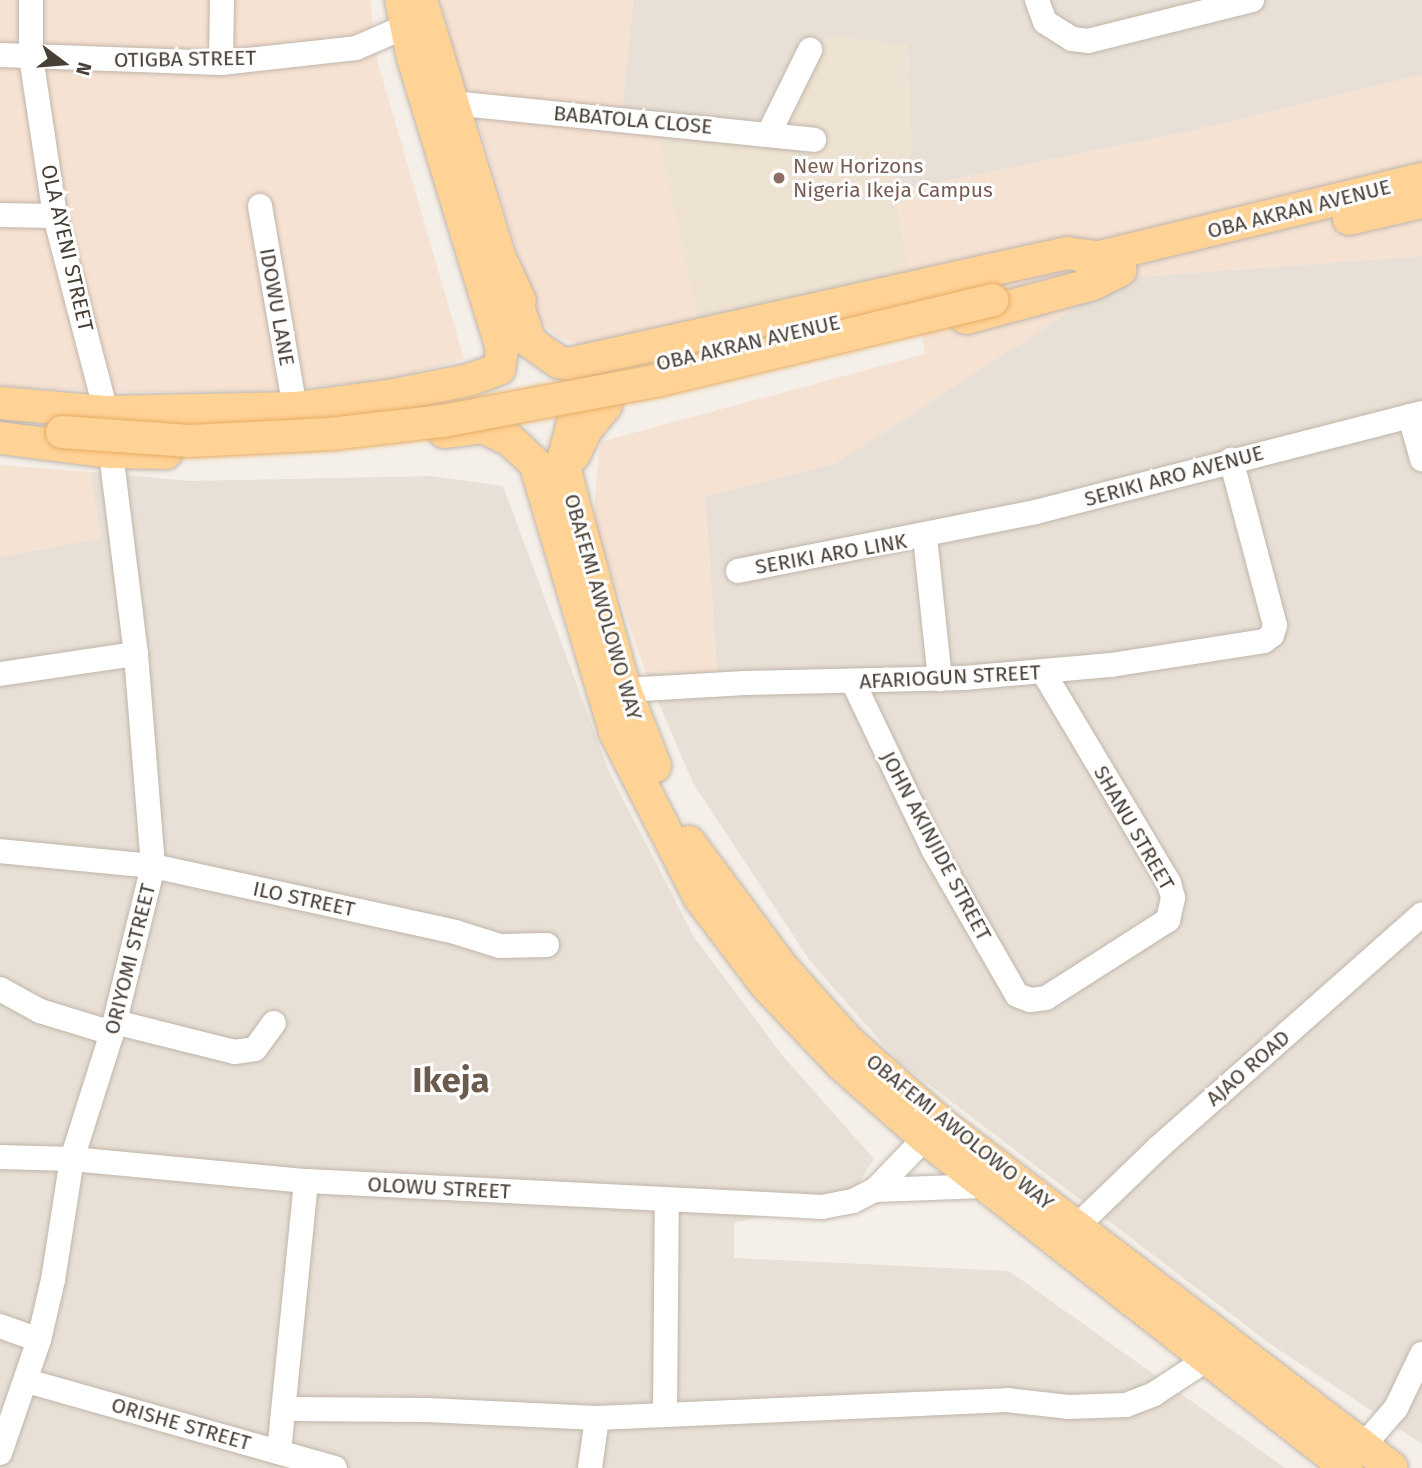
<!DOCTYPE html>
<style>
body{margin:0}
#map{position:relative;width:1422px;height:1468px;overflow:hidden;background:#f4efe8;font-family:"Fira Sans",sans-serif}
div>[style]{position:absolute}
.residential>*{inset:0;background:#e8e0d6}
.commercial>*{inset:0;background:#f6e2d3}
.education>*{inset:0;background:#eee2d2}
.roads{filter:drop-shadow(0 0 2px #c0b5aa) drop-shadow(0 0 2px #c0b5aa)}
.minor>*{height:24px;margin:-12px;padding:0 12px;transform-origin:12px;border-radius:12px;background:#fff}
.major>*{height:32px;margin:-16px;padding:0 16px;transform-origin:16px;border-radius:16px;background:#ffd296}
.bridges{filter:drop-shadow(0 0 2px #e6ad64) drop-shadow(0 0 2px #e6ad64)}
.major-bridge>*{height:32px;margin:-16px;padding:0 16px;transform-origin:16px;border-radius:16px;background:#ffd296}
.dots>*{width:19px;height:19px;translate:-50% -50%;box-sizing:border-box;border:4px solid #fff;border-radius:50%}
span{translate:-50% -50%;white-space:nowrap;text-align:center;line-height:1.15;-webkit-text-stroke:6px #fff;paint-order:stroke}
.street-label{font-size:21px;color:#483f36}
.education-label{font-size:21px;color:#785e54}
.left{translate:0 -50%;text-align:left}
.town-label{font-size:35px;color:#6b5b4d;font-weight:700}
.north{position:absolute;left:28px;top:28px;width:70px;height:70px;-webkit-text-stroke:5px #fff;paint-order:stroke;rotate:106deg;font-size:19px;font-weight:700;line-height:28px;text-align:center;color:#483f36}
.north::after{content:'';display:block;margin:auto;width:24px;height:32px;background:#483f36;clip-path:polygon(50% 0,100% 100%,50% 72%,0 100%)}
</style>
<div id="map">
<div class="residential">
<i style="clip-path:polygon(633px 0,1422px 0,1422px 75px,1182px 133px,895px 191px,889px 162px,911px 164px,908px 45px,787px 124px,826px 128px,823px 141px,807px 155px,620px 131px)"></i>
<i style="clip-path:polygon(1422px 256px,1422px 1444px,1269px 1343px,898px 1061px,810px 961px,693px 783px,646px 673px,717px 672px,705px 496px,836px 463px,1121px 278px)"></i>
<i style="clip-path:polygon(90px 472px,190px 481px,430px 476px,503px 486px,610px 774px,694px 937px,782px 1055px,874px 1159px,848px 1199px,734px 1223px,734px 1258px,1009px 1271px,1285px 1468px,0 1468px,0 557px,101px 538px)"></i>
</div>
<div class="commercial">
<i style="clip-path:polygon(0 0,370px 0,377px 60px,464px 359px,384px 381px,253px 391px,140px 392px,0 387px)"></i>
<i style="clip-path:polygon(441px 0,633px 0,620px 131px,657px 135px,698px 320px,584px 346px,556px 336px,538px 318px,476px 114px,463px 96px)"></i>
<i style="clip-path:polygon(1422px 75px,1422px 256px,1121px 278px,836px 463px,705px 496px,717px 672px,646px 673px,593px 519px,600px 442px,925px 354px,895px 191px,1182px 133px)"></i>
<i style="clip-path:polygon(0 465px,90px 472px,101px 538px,0 557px)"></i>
</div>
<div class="education">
<i style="clip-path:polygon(826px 35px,908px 45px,912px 164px,889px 162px,910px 272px,698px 320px,657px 135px,807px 154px,823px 141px,825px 128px,787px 123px)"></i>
</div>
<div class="roads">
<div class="minor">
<i style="left:31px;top:0;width:57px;rotate:90deg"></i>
<i style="left:31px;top:57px;width:161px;rotate:81.4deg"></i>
<i style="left:55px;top:216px;width:203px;rotate:75.4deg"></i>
<i style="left:1037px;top:0;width:23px;rotate:70deg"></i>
<i style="left:1045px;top:22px;width:32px;rotate:32deg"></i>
<i style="left:1072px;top:39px;width:16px;rotate:7deg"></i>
<i style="left:1088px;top:41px;width:169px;rotate:-14deg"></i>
<i style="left:0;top:55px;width:221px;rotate:2.1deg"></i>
<i style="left:221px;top:63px;width:136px;rotate:-6.3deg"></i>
<i style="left:356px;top:48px;width:56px;rotate:-23.3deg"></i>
<i style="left:221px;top:63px;width:63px;rotate:-89.1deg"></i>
<i style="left:452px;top:103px;width:364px;rotate:5.8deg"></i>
<i style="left:769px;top:133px;width:93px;rotate:-63.7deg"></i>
<i style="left:260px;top:206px;width:205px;rotate:80.2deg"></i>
<i style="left:0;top:215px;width:55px;rotate:1deg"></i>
<i style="left:1410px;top:416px;width:45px;rotate:74.4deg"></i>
<i style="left:925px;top:537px;width:143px;rotate:84deg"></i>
<i style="left:738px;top:571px;width:304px;rotate:-11.2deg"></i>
<i style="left:1036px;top:512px;width:398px;rotate:-14.4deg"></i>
<i style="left:0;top:674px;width:137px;rotate:-8.4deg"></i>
<i style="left:853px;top:682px;width:185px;rotate:64.4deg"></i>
<i style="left:933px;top:849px;width:168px;rotate:60.1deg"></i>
<i style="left:1017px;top:995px;width:14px;rotate:21deg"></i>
<i style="left:1030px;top:1000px;width:16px;rotate:-7deg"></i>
<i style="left:1046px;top:998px;width:145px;rotate:-32.6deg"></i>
<i style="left:1168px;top:920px;width:23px;rotate:-77deg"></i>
<i style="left:1173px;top:898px;width:16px;rotate:-105deg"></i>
<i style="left:1169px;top:883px;width:246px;rotate:-120.8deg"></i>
<i style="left:625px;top:690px;width:120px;rotate:-3.3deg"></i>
<i style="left:745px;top:683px;width:219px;rotate:-1.3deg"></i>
<i style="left:964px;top:678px;width:148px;rotate:-5.1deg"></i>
<i style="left:1111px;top:665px;width:155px;rotate:-8.9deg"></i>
<i style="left:1264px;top:641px;width:10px;rotate:-37deg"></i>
<i style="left:1272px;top:635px;width:10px;rotate:-73deg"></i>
<i style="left:1275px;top:625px;width:171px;rotate:-104.9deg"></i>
<i style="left:0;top:851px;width:154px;rotate:5.6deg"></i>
<i style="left:153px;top:866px;width:309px;rotate:12.3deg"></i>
<i style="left:455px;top:932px;width:47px;rotate:17.3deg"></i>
<i style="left:500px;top:946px;width:47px;rotate:-1.2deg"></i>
<i style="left:0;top:989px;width:46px;rotate:28.8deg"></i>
<i style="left:40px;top:1011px;width:75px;rotate:17deg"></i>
<i style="left:115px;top:1022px;width:123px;rotate:14.1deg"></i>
<i style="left:234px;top:1052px;width:21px;rotate:-8deg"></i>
<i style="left:255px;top:1049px;width:32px;rotate:-54deg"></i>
<i style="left:0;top:1157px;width:72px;rotate:1.6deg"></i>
<i style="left:72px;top:1159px;width:235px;rotate:5.4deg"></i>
<i style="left:306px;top:1181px;width:517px;rotate:2.88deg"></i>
<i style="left:822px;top:1207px;width:32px;rotate:-11deg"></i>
<i style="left:853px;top:1201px;width:25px;rotate:-27deg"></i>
<i style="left:875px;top:1190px;width:72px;rotate:-46.1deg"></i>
<i style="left:875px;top:1190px;width:110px;rotate:-2.1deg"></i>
<i style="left:1077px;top:1226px;width:114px;rotate:-43.9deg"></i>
<i style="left:1159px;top:1147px;width:351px;rotate:-41.5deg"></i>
<i style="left:0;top:1326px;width:41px;rotate:19.7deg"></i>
<i style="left:27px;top:1381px;width:320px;rotate:15.8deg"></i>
<i style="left:286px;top:1409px;width:141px;rotate:0.4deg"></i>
<i style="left:427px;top:1410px;width:170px;rotate:2.7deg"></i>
<i style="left:597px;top:1418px;width:410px;rotate:-2.5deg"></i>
<i style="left:1007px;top:1400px;width:61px;rotate:6.5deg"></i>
<i style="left:1068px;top:1407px;width:58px;rotate:-2deg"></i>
<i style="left:1126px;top:1405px;width:30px;rotate:-21deg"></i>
<i style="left:1154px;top:1394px;width:62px;rotate:-33.2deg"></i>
<i style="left:665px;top:1414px;width:213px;rotate:-89.5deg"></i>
<i style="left:1364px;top:1445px;width:49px;rotate:-49.1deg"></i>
<i style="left:1396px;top:1408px;width:60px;rotate:-64.3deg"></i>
<i style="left:279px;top:1452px;width:272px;rotate:-84.3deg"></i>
<i style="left:0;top:1453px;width:120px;rotate:-71deg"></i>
<i style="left:39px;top:1340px;width:62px;rotate:-76.9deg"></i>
<i style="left:53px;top:1280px;width:122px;rotate:-81.1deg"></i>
<i style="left:72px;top:1159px;width:132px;rotate:-72.4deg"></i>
<i style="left:112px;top:1033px;width:172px;rotate:-76.2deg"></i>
<i style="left:153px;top:866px;width:213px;rotate:-94.6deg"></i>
<i style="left:136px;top:654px;width:204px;rotate:-97.1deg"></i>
<i style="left:590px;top:1468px;width:50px;rotate:-82deg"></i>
</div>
<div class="major">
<i style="left:421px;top:0;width:270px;rotate:73deg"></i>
<i style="left:500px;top:258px;width:47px;rotate:65.1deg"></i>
<i style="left:1349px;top:219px;width:75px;rotate:-13.1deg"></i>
<i style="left:1087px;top:260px;width:345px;rotate:-13.6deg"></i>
<i style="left:510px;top:282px;width:63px;rotate:71.6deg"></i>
<i style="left:530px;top:342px;width:35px;rotate:35deg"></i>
<i style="left:559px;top:362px;width:9px;rotate:13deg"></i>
<i style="left:568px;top:364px;width:511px;rotate:-12.54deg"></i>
<i style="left:1067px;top:253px;width:30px;rotate:8deg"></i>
<i style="left:966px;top:318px;width:131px;rotate:-15deg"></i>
<i style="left:1093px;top:284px;width:31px;rotate:-27deg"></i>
<i style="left:0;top:403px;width:106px;rotate:4.9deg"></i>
<i style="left:106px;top:412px;width:189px;rotate:-1.2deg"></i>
<i style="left:295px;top:408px;width:95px;rotate:-7.3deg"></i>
<i style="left:389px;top:396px;width:82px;rotate:-11.3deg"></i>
<i style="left:469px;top:380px;width:32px;rotate:-20deg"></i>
<i style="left:499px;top:369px;width:20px;rotate:-81deg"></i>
<i style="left:502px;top:349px;width:304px;rotate:-107deg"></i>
<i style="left:413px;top:58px;width:59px;rotate:-101.7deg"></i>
<i style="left:573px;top:423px;width:39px;rotate:105deg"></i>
<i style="left:563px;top:461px;width:38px;rotate:76deg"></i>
<i style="left:572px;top:498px;width:199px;rotate:74.6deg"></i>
<i style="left:625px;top:690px;width:82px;rotate:68.5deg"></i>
<i style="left:444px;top:432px;width:39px;rotate:-7deg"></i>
<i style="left:483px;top:427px;width:30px;rotate:26deg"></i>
<i style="left:510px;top:440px;width:34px;rotate:43deg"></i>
<i style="left:535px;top:463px;width:281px;rotate:73.4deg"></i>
<i style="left:615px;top:732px;width:186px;rotate:62.9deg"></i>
<i style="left:700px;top:898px;width:109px;rotate:52.8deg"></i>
<i style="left:766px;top:985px;width:110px;rotate:46.5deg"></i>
<i style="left:842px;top:1065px;width:111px;rotate:41.3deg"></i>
<i style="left:925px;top:1138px;width:536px;rotate:38.03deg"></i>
<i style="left:0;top:438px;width:112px;rotate:7.2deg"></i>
<i style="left:111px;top:452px;width:55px;rotate:1deg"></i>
<i style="left:574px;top:455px;width:26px;rotate:-65deg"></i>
<i style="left:585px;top:431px;width:33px;rotate:-51deg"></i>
<i style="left:689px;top:842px;width:154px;rotate:53.4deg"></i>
<i style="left:781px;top:966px;width:101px;rotate:48.2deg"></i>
<i style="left:848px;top:1041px;width:125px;rotate:41.4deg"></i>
<i style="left:942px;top:1124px;width:566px;rotate:37.4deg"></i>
</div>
</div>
<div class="bridges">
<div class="major-bridge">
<i style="left:62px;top:432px;width:128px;rotate:4deg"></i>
<i style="left:190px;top:441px;width:140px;rotate:-2.9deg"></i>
<i style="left:330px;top:434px;width:114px;rotate:-6.6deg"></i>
<i style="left:443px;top:421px;width:221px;rotate:-10.7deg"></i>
<i style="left:660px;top:380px;width:342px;rotate:-13.5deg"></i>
</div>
</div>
<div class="dots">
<i style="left:779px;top:178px;background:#8d6e63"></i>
</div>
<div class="street-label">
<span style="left:185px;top:59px;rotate:-1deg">OTIGBA STREET</span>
<span style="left:633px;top:120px;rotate:5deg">BABATOLA CLOSE</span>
<span style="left:1299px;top:209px;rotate:-14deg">OBA AKRAN AVENUE</span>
<span style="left:67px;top:248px;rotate:77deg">OLA AYENI STREET</span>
<span style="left:277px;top:307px;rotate:80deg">IDOWU LANE</span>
<span style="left:748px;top:343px;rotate:-13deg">OBA AKRAN AVENUE</span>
<span style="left:1174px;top:476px;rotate:-15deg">SERIKI ARO AVENUE</span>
<span style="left:831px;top:554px;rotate:-10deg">SERIKI ARO LINK</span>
<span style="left:603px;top:607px;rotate:74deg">OBAFEMI AWOLOWO WAY</span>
<span style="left:950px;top:677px;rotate:-3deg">AFARIOGUN STREET</span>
<span style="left:1134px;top:828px;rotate:60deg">SHANU STREET</span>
<span style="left:936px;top:846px;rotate:62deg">JOHN AKINJIDE STREET</span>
<span style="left:304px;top:899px;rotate:12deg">ILO STREET</span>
<span style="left:130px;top:959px;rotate:-76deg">ORIYOMI STREET</span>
<span style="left:1248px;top:1068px;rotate:-41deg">AJAO ROAD</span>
<span style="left:960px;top:1132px;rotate:39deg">OBAFEMI AWOLOWO WAY</span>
<span style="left:439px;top:1188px;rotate:3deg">OLOWU STREET</span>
<span style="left:181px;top:1424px;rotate:16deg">ORISHE STREET</span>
</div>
<div class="education-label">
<span class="left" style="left:793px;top:178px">New Horizons<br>Nigeria Ikeja Campus</span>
</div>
<div class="town-label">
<span style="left:451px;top:1080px">Ikeja</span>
</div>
<div class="north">N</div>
</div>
